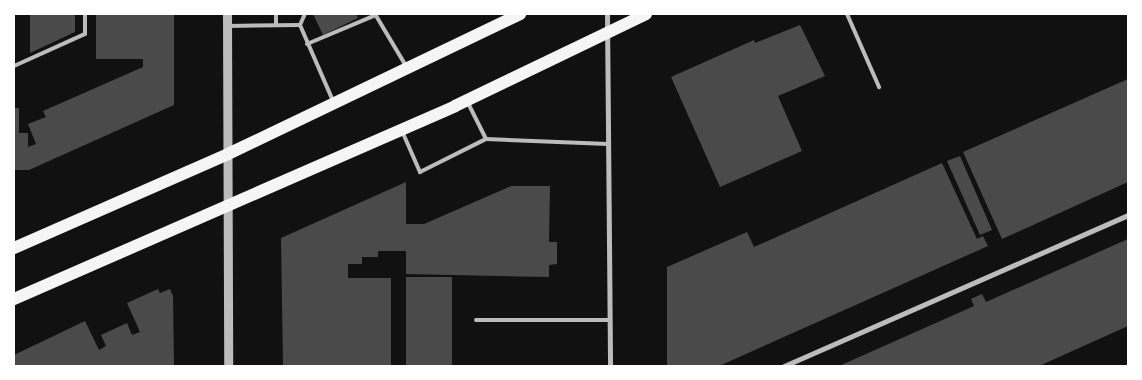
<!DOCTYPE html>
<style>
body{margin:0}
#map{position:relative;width:1142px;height:380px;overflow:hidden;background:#111;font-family:Overpass,sans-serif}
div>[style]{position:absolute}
.building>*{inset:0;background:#4a4a4a}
.service>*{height:4px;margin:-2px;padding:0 2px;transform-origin:2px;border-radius:2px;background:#bcbcbc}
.minor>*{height:5px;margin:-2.5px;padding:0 2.5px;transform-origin:2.5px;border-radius:2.5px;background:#bcbcbc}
.tertiary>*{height:9px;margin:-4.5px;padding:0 4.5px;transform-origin:4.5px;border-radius:4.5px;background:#bcbcbc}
.primary>*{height:12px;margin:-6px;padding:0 6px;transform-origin:6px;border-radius:6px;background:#f5f5f5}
span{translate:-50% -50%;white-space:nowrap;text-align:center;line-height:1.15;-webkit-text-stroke:5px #fff;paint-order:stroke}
.frame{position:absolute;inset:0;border:15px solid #fff;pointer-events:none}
</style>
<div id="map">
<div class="building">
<i style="clip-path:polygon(30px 14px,75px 14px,75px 32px,30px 53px)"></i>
<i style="clip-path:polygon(96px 14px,174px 14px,174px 105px,29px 170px,14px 170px,14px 108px,19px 108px,19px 133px,28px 133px,28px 147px,36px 144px,28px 124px,46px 117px,43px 111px,143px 67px,143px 59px,96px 59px)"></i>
<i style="clip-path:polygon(313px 14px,356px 14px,358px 18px,323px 35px)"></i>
<i style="clip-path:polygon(800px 25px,825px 76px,778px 96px,802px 151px,720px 187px,671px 77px,754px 40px,755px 43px)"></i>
<i style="clip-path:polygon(1128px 79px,1128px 182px,1002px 239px,963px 152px)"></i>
<i style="clip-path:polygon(960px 156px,992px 230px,980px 235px,947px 161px)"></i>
<i style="clip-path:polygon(942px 163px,977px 239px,983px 236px,988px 246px,719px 366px,667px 366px,667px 267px,747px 232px,754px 247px)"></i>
<i style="clip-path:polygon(406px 182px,406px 224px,424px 224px,511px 186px,550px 186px,549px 242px,557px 242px,557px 264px,549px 265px,549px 277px,406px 274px,406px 251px,378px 251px,378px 257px,362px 257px,362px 264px,348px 264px,348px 278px,391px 278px,391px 366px,283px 366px,281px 238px)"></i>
<i style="clip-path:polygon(1128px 239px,1128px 326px,1039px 366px,839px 366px,974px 306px,971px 299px,982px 294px,986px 302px)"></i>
<i style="clip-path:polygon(406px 277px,452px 277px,452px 366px,406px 366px)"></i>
<i style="clip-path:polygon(158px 289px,160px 293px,170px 289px,173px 296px,174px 366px,14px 366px,14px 355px,85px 321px,99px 350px,106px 346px,101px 335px,127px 323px,132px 335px,140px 332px,127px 303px)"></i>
</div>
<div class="service">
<i style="left:276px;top:14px;width:10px;rotate:90deg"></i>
<i style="left:375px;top:14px;width:61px;rotate:59.2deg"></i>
<i style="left:847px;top:14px;width:80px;rotate:66.3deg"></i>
<i style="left:300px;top:25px;width:12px;rotate:-66deg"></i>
<i style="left:227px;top:26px;width:73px;rotate:-0.8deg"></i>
<i style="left:300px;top:25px;width:83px;rotate:66.5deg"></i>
<i style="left:307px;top:44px;width:75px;rotate:-22.8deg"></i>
<i style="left:14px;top:66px;width:78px;rotate:-24.3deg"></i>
<i style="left:85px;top:34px;width:20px;rotate:-90deg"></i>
<i style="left:468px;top:103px;width:40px;rotate:63.4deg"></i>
<i style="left:402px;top:131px;width:45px;rotate:66.3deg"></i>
<i style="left:420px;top:172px;width:74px;rotate:-26.6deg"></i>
<i style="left:486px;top:139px;width:122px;rotate:2.3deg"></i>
<i style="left:476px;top:320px;width:133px"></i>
</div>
<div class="minor">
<i style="left:607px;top:14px;width:352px;rotate:89.5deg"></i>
<i style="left:784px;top:366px;width:376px;rotate:-23.7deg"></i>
</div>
<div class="tertiary">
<i style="left:227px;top:14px;width:352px;rotate:89.8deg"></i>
</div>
<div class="primary">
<i style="left:14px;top:248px;width:234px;rotate:-23.7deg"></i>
<i style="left:228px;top:154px;width:324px;rotate:-25.6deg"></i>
<i style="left:14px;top:299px;width:481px;rotate:-23.6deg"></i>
<i style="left:455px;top:106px;width:212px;rotate:-25.7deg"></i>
</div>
<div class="frame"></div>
</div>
